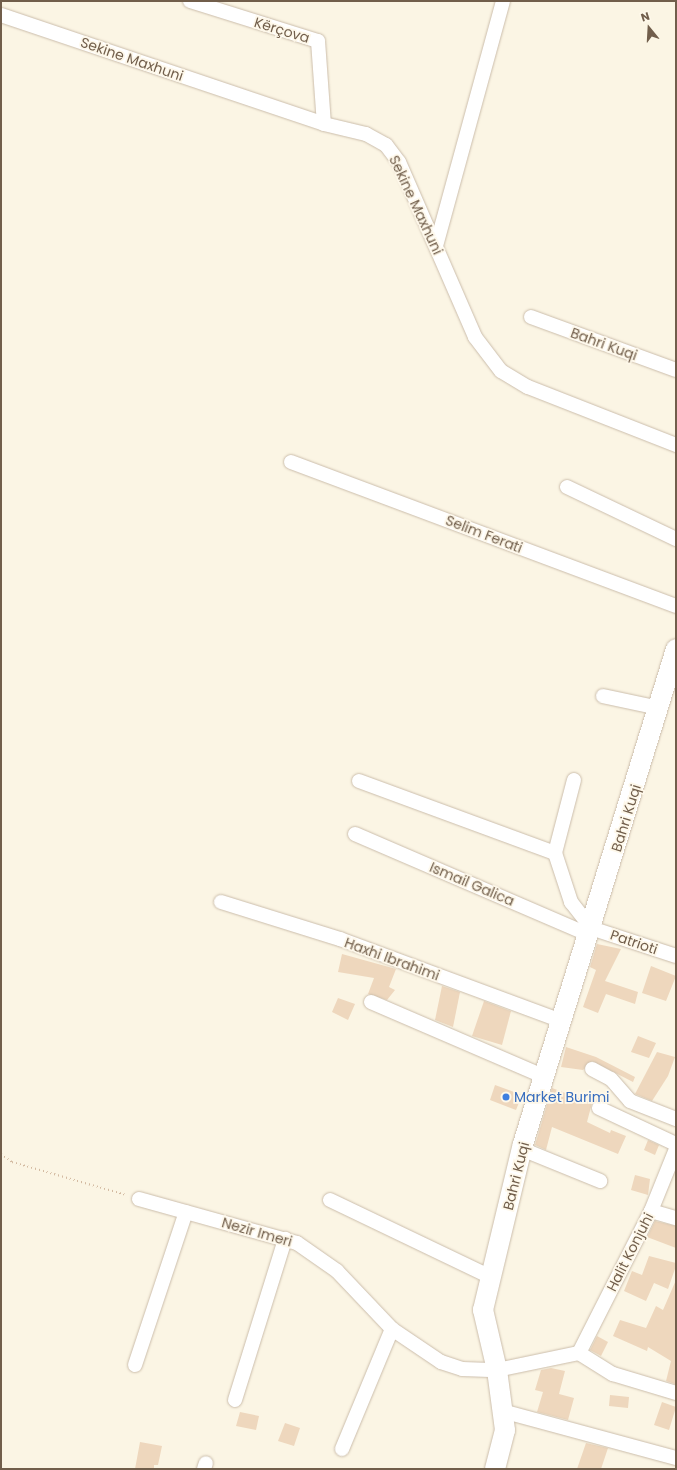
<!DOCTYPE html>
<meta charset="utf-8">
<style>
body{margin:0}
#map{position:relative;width:677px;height:1470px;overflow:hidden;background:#fbf5e4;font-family:Poppins,sans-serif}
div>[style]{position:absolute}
.building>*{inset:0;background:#eed7bd}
.path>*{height:2px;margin-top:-1px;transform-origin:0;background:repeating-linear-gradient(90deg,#d3baa1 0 1px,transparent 0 4px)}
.roads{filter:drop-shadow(0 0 1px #cbbdab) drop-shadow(0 0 1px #cbbdab)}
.street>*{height:14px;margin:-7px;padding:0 7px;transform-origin:7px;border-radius:7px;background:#fff}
.secondary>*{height:20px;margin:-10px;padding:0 10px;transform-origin:10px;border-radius:10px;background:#fff}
.dots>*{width:11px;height:11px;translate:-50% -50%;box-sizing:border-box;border:2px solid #fef8ea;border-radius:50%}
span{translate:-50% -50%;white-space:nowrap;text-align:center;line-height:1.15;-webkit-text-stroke:3.5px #fef8ea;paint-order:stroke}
.street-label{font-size:14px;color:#715e4b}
.shop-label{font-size:14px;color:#366cbe}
.left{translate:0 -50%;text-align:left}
.frame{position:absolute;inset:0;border:2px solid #715e4b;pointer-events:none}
.north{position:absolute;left:629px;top:8px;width:40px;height:40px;-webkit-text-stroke:3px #fef8ea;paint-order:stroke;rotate:342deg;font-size:11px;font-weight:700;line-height:16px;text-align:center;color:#715e4b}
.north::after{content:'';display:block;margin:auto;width:14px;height:18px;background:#715e4b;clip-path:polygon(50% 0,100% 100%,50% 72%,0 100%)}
</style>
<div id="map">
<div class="building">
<i style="clip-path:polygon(597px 944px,621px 949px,605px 981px,638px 992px,635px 1004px,606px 994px,598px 1013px,583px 1007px,596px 970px,590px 967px)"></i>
<i style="clip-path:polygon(342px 954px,396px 969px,389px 987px,395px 990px,387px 1000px,368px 994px,374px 978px,338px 972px)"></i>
<i style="clip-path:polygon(651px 966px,676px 976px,666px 1001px,642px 993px)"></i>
<i style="clip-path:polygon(442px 986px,460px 992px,453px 1027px,435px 1020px)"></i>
<i style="clip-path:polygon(338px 998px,355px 1004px,348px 1020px,332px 1012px)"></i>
<i style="clip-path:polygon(484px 1001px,511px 1011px,502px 1045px,472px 1036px)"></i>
<i style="clip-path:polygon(638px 1036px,656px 1043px,649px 1058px,631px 1052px)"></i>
<i style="clip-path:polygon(566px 1047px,596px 1057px,635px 1077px,633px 1082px,592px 1061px,583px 1070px,561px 1067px)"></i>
<i style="clip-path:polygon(657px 1052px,675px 1057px,668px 1076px,652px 1101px,635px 1094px)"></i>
<i style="clip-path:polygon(495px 1085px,522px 1095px,516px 1110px,490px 1100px)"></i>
<i style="clip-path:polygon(552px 1088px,592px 1103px,587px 1122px,610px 1133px,611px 1130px,626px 1136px,618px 1154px,552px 1127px,546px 1150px,535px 1145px)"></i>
<i style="clip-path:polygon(648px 1140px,659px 1145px,655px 1155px,644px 1150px)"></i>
<i style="clip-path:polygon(635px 1175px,650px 1179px,648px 1195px,631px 1190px)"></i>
<i style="clip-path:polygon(655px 1221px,676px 1226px,676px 1248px,647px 1237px)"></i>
<i style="clip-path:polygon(649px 1256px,676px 1263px,676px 1266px,668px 1289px,654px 1283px,646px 1301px,624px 1291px,632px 1271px,642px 1275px)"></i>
<i style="clip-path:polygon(676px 1280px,676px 1382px,675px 1384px,666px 1381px,671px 1361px,648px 1347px,647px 1351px,613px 1336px,620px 1320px,646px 1328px,656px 1306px,663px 1310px)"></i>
<i style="clip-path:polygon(597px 1336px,608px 1342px,601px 1356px,590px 1350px)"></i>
<i style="clip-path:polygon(551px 1368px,565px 1371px,559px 1394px,574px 1398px,568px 1420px,537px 1412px,543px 1392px,535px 1390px,541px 1370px)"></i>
<i style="clip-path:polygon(610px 1395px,629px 1397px,628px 1408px,609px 1406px)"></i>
<i style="clip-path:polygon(662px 1402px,676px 1407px,669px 1430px,654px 1425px)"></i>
<i style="clip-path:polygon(240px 1412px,259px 1416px,256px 1430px,236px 1426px)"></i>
<i style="clip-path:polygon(285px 1423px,300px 1428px,294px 1446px,278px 1441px)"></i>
<i style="clip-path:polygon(140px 1442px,162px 1446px,158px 1465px,154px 1465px,154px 1469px,135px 1469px)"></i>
<i style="clip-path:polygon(586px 1443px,608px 1448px,601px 1469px,577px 1469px)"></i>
</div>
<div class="path">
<i style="left:1px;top:1154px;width:14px;rotate:36deg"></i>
<i style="left:12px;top:1162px;width:119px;rotate:16.1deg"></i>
</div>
<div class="roads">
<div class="street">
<i style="left:190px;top:1px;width:134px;rotate:17.4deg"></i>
<i style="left:318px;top:41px;width:83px;rotate:85.9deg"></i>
<i style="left:1px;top:15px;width:341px;rotate:18.6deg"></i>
<i style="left:324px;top:124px;width:43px;rotate:13.4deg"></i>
<i style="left:366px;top:134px;width:23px;rotate:29deg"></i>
<i style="left:386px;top:145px;width:21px;rotate:53deg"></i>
<i style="left:399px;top:162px;width:191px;rotate:66.5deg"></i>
<i style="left:475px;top:337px;width:43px;rotate:52.6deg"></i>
<i style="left:501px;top:371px;width:31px;rotate:31deg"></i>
<i style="left:528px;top:387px;width:159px;rotate:21.4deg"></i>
<i style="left:436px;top:246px;width:254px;rotate:-74.7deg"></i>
<i style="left:531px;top:317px;width:154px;rotate:20.1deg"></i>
<i style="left:291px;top:462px;width:411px;rotate:20.5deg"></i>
<i style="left:567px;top:487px;width:121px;rotate:25.5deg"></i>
<i style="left:603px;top:696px;width:57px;rotate:12.1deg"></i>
<i style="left:574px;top:780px;width:75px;rotate:104.6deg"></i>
<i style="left:555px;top:853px;width:52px;rotate:71.9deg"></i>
<i style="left:571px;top:902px;width:33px;rotate:52deg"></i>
<i style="left:591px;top:928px;width:89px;rotate:18.2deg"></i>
<i style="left:359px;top:781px;width:209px;rotate:20.2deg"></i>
<i style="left:355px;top:834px;width:255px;rotate:23.3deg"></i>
<i style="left:221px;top:902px;width:125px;rotate:17.3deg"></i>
<i style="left:340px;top:939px;width:237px;rotate:20.3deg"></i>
<i style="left:371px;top:1002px;width:189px;rotate:23.3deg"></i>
<i style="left:592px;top:1069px;width:21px;rotate:28deg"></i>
<i style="left:611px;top:1079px;width:29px;rotate:49deg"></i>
<i style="left:630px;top:1101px;width:49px;rotate:21.4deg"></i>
<i style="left:599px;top:1108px;width:85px;rotate:25.1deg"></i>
<i style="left:523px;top:1144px;width:10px;rotate:53deg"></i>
<i style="left:529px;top:1152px;width:77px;rotate:22.2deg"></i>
<i style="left:139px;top:1199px;width:164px;rotate:15.6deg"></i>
<i style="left:297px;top:1243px;width:49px;rotate:35deg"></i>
<i style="left:337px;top:1271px;width:80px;rotate:46.5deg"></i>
<i style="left:392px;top:1329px;width:59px;rotate:34deg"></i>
<i style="left:441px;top:1362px;width:22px;rotate:18deg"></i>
<i style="left:462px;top:1369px;width:35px;rotate:2deg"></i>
<i style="left:497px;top:1370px;width:84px;rotate:-11.7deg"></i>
<i style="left:579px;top:1353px;width:40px;rotate:32deg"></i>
<i style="left:613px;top:1374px;width:66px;rotate:16.8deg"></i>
<i style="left:330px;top:1200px;width:178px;rotate:25.6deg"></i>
<i style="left:651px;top:1211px;width:26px;rotate:16deg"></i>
<i style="left:579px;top:1353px;width:159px;rotate:-63.1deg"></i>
<i style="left:651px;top:1211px;width:67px;rotate:-68deg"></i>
<i style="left:135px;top:1365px;width:161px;rotate:-71.6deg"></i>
<i style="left:235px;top:1400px;width:169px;rotate:-72.7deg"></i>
<i style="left:502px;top:1411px;width:180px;rotate:15.1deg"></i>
<i style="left:342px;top:1449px;width:130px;rotate:-67.4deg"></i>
<i style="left:204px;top:1469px;width:6px;rotate:-72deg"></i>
</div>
<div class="secondary">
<i style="left:495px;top:1469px;width:40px;rotate:-75.6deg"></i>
<i style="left:505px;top:1430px;width:61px;rotate:-97.6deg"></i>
<i style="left:497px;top:1370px;width:62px;rotate:-103.1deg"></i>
<i style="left:483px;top:1310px;width:171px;rotate:-76.5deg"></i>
<i style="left:523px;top:1144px;width:518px;rotate:-72.82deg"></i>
</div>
</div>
<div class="dots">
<i style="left:506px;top:1097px;background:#3f7fe0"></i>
</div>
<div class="street-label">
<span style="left:282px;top:30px;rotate:17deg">Kërçova</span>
<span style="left:132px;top:59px;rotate:19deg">Sekine Maxhuni</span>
<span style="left:416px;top:205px;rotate:65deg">Sekine Maxhuni</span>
<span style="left:604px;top:344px;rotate:20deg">Bahri Kuqi</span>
<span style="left:484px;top:534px;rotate:21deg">Selim Ferati</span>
<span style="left:626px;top:818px;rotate:-73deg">Bahri Kuqi</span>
<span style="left:472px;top:884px;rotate:23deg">Ismail Galica</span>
<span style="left:634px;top:942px;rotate:19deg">Patrioti</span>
<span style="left:392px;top:959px;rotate:20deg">Haxhi Ibrahimi</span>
<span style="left:516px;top:1176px;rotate:-76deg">Bahri Kuqi</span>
<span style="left:257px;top:1232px;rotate:16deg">Nezir Imeri</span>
<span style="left:630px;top:1252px;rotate:-63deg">Halit Konjuhi</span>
</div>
<div class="shop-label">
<span class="left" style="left:514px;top:1097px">Market Burimi</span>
</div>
<div class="frame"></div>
<div class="north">N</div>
</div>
